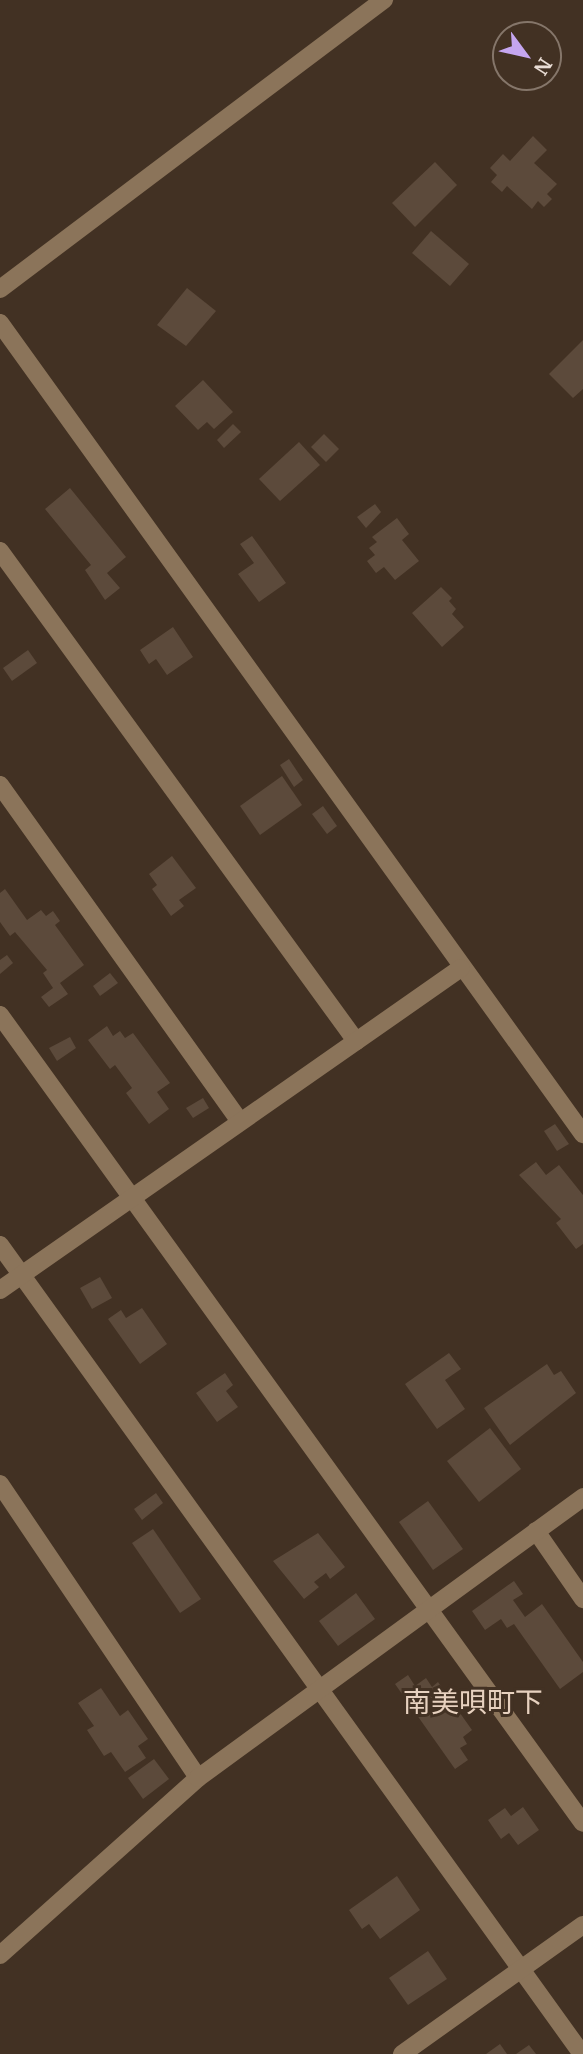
<!DOCTYPE html>
<meta charset="utf-8">
<style>
body{margin:0}
#map{position:relative;width:583px;height:2054px;overflow:hidden;background:#423123;font-family:Merriweather,"Noto Sans JP",serif}
div>[style]{position:absolute}
.building>*{inset:0;background:#5c4a3b}
.minor>*{height:18px;margin:-9px;padding:0 9px;transform-origin:9px;border-radius:9px;background:#8b745a}
span{translate:-50% -50%;white-space:nowrap;text-align:center;line-height:1.15;-webkit-text-stroke:6px #423123;paint-order:stroke}
.quarter-label{font-size:28px;color:#e7d1bf}
.north{position:absolute;left:492px;top:21px;width:70px;height:70px;box-sizing:border-box;background:#423123;border:2px solid #85766a;border-radius:50%;rotate:123deg;font-size:19px;font-weight:700;line-height:28px;text-align:center;color:#e9ddd5}
.north::after{content:'';display:block;margin:auto;width:24px;height:32px;background:#c5a6f0;clip-path:polygon(50% 0,100% 100%,50% 72%,0 100%)}
</style>
<div id="map">
<div class="building">
<i style="clip-path:polygon(533px 136px,547px 150px,534px 163px,557px 184px,547px 194px,552px 199px,544px 207px,538px 201px,532px 209px,507px 186px,502px 192px,491px 182px,497px 175px,490px 168px,503px 154px,510px 161px)"></i>
<i style="clip-path:polygon(435px 162px,457px 185px,415px 227px,392px 203px)"></i>
<i style="clip-path:polygon(431px 231px,469px 264px,450px 286px,412px 253px)"></i>
<i style="clip-path:polygon(187px 288px,216px 311px,186px 346px,157px 325px)"></i>
<i style="clip-path:polygon(583px 340px,583px 389px,573px 398px,549px 374px)"></i>
<i style="clip-path:polygon(203px 380px,233px 412px,214px 429px,207px 422px,198px 430px,175px 406px)"></i>
<i style="clip-path:polygon(233px 424px,241px 432px,224px 448px,217px 440px)"></i>
<i style="clip-path:polygon(324px 434px,339px 449px,326px 462px,311px 447px)"></i>
<i style="clip-path:polygon(299px 442px,320px 465px,280px 501px,259px 479px)"></i>
<i style="clip-path:polygon(70px 488px,126px 557px,107px 573px,120px 588px,105px 600px,85px 570px,91px 565px,45px 509px)"></i>
<i style="clip-path:polygon(375px 504px,381px 512px,366px 528px,357px 517px)"></i>
<i style="clip-path:polygon(397px 518px,409px 534px,402px 540px,419px 561px,395px 580px,384px 567px,376px 573px,367px 561px,375px 555px,369px 548px,377px 542px,372px 537px)"></i>
<i style="clip-path:polygon(252px 536px,286px 583px,259px 602px,238px 574px,254px 563px,240px 544px)"></i>
<i style="clip-path:polygon(441px 587px,452px 598px,449px 601px,456px 609px,452px 614px,464px 627px,442px 647px,412px 613px)"></i>
<i style="clip-path:polygon(173px 627px,193px 657px,167px 675px,156px 659px,149px 664px,140px 650px)"></i>
<i style="clip-path:polygon(28px 650px,37px 663px,12px 681px,3px 668px)"></i>
<i style="clip-path:polygon(289px 759px,303px 780px,294px 787px,280px 765px)"></i>
<i style="clip-path:polygon(282px 776px,302px 805px,260px 835px,240px 806px)"></i>
<i style="clip-path:polygon(323px 806px,337px 826px,327px 834px,312px 814px)"></i>
<i style="clip-path:polygon(172px 856px,196px 888px,179px 900px,184px 906px,171px 916px,152px 889px,157px 885px,149px 874px)"></i>
<i style="clip-path:polygon(5px 889px,27px 920px,41px 910px,46px 916px,53px 911px,60px 921px,55px 925px,84px 965px,60px 983px,68px 994px,49px 1007px,41px 997px,53px 988px,43px 973px,47px 970px,15px 932px,10px 936px,0 922px,0 893px)"></i>
<i style="clip-path:polygon(7px 955px,13px 963px,0 974px,0 960px)"></i>
<i style="clip-path:polygon(110px 973px,118px 983px,100px 996px,93px 986px)"></i>
<i style="clip-path:polygon(107px 1026px,113px 1036px,120px 1031px,125px 1038px,133px 1033px,170px 1083px,157px 1092px,169px 1109px,149px 1124px,126px 1093px,132px 1088px,115px 1065px,110px 1069px,88px 1040px)"></i>
<i style="clip-path:polygon(70px 1037px,76px 1048px,57px 1061px,49px 1048px)"></i>
<i style="clip-path:polygon(203px 1098px,209px 1108px,193px 1118px,186px 1108px)"></i>
<i style="clip-path:polygon(555px 1124px,569px 1144px,557px 1151px,544px 1131px)"></i>
<i style="clip-path:polygon(536px 1162px,546px 1175px,559px 1165px,583px 1195px,583px 1244px,576px 1249px,556px 1223px,561px 1219px,519px 1175px)"></i>
<i style="clip-path:polygon(100px 1277px,112px 1298px,92px 1309px,80px 1288px)"></i>
<i style="clip-path:polygon(142px 1308px,167px 1344px,140px 1364px,108px 1319px,121px 1310px,126px 1318px)"></i>
<i style="clip-path:polygon(449px 1353px,461px 1369px,445px 1380px,465px 1409px,437px 1429px,405px 1384px)"></i>
<i style="clip-path:polygon(547px 1364px,554px 1375px,561px 1371px,576px 1393px,510px 1445px,484px 1408px)"></i>
<i style="clip-path:polygon(225px 1373px,233px 1385px,226px 1391px,238px 1407px,217px 1422px,196px 1393px)"></i>
<i style="clip-path:polygon(490px 1428px,521px 1469px,479px 1502px,447px 1461px)"></i>
<i style="clip-path:polygon(156px 1493px,163px 1503px,142px 1520px,134px 1509px)"></i>
<i style="clip-path:polygon(428px 1501px,463px 1549px,433px 1570px,399px 1522px)"></i>
<i style="clip-path:polygon(153px 1529px,201px 1599px,180px 1613px,132px 1543px)"></i>
<i style="clip-path:polygon(318px 1533px,345px 1567px,330px 1579px,326px 1573px,314px 1582px,319px 1587px,304px 1599px,273px 1561px)"></i>
<i style="clip-path:polygon(514px 1581px,523px 1594px,513px 1600px,525px 1617px,542px 1604px,583px 1662px,583px 1672px,560px 1689px,514px 1624px,507px 1628px,501px 1619px,485px 1630px,472px 1611px)"></i>
<i style="clip-path:polygon(356px 1593px,375px 1619px,338px 1646px,319px 1621px)"></i>
<i style="clip-path:polygon(408px 1675px,415px 1686px,426px 1678px,432px 1687px,438px 1682px,472px 1730px,463px 1737px,467px 1744px,460px 1748px,468px 1760px,455px 1769px,395px 1684px)"></i>
<i style="clip-path:polygon(101px 1688px,120px 1716px,128px 1710px,148px 1739px,138px 1746px,146px 1758px,125px 1772px,111px 1752px,104px 1756px,87px 1730px,94px 1726px,78px 1703px)"></i>
<i style="clip-path:polygon(154px 1759px,169px 1779px,143px 1799px,128px 1778px)"></i>
<i style="clip-path:polygon(523px 1807px,539px 1830px,518px 1845px,509px 1833px,501px 1839px,488px 1820px,505px 1808px,511px 1816px)"></i>
<i style="clip-path:polygon(397px 1876px,420px 1910px,380px 1939px,369px 1924px,362px 1929px,349px 1910px)"></i>
<i style="clip-path:polygon(428px 1951px,447px 1979px,408px 2005px,389px 1978px)"></i>
<i style="clip-path:polygon(500px 2044px,507px 2054px,486px 2054px)"></i>
<i style="clip-path:polygon(529px 2045px,536px 2054px,516px 2054px)"></i>
</div>
<div class="minor">
<i style="left:0;top:289px;width:481px;rotate:-37deg"></i>
<i style="left:0;top:323px;width:999px;rotate:54.29deg"></i>
<i style="left:0;top:551px;width:606px;rotate:54deg"></i>
<i style="left:0;top:785px;width:413px;rotate:54.5deg"></i>
<i style="left:0;top:1015px;width:996px;rotate:54.19deg"></i>
<i style="left:0;top:1245px;width:997px;rotate:54.27deg"></i>
<i style="left:0;top:1290px;width:562px;rotate:-34.93deg"></i>
<i style="left:0;top:1484px;width:354px;rotate:56deg"></i>
<i style="left:536px;top:1531px;width:83px;rotate:55.3deg"></i>
<i style="left:0;top:1955px;width:266px;rotate:-41.8deg"></i>
<i style="left:198px;top:1778px;width:477px;rotate:-36.1deg"></i>
<i style="left:402px;top:2054px;width:222px;rotate:-35.5deg"></i>
</div>
<div class="quarter-label">
<span style="left:473px;top:1702px">南美唄町下</span>
</div>
<div class="north">N</div>
</div>
